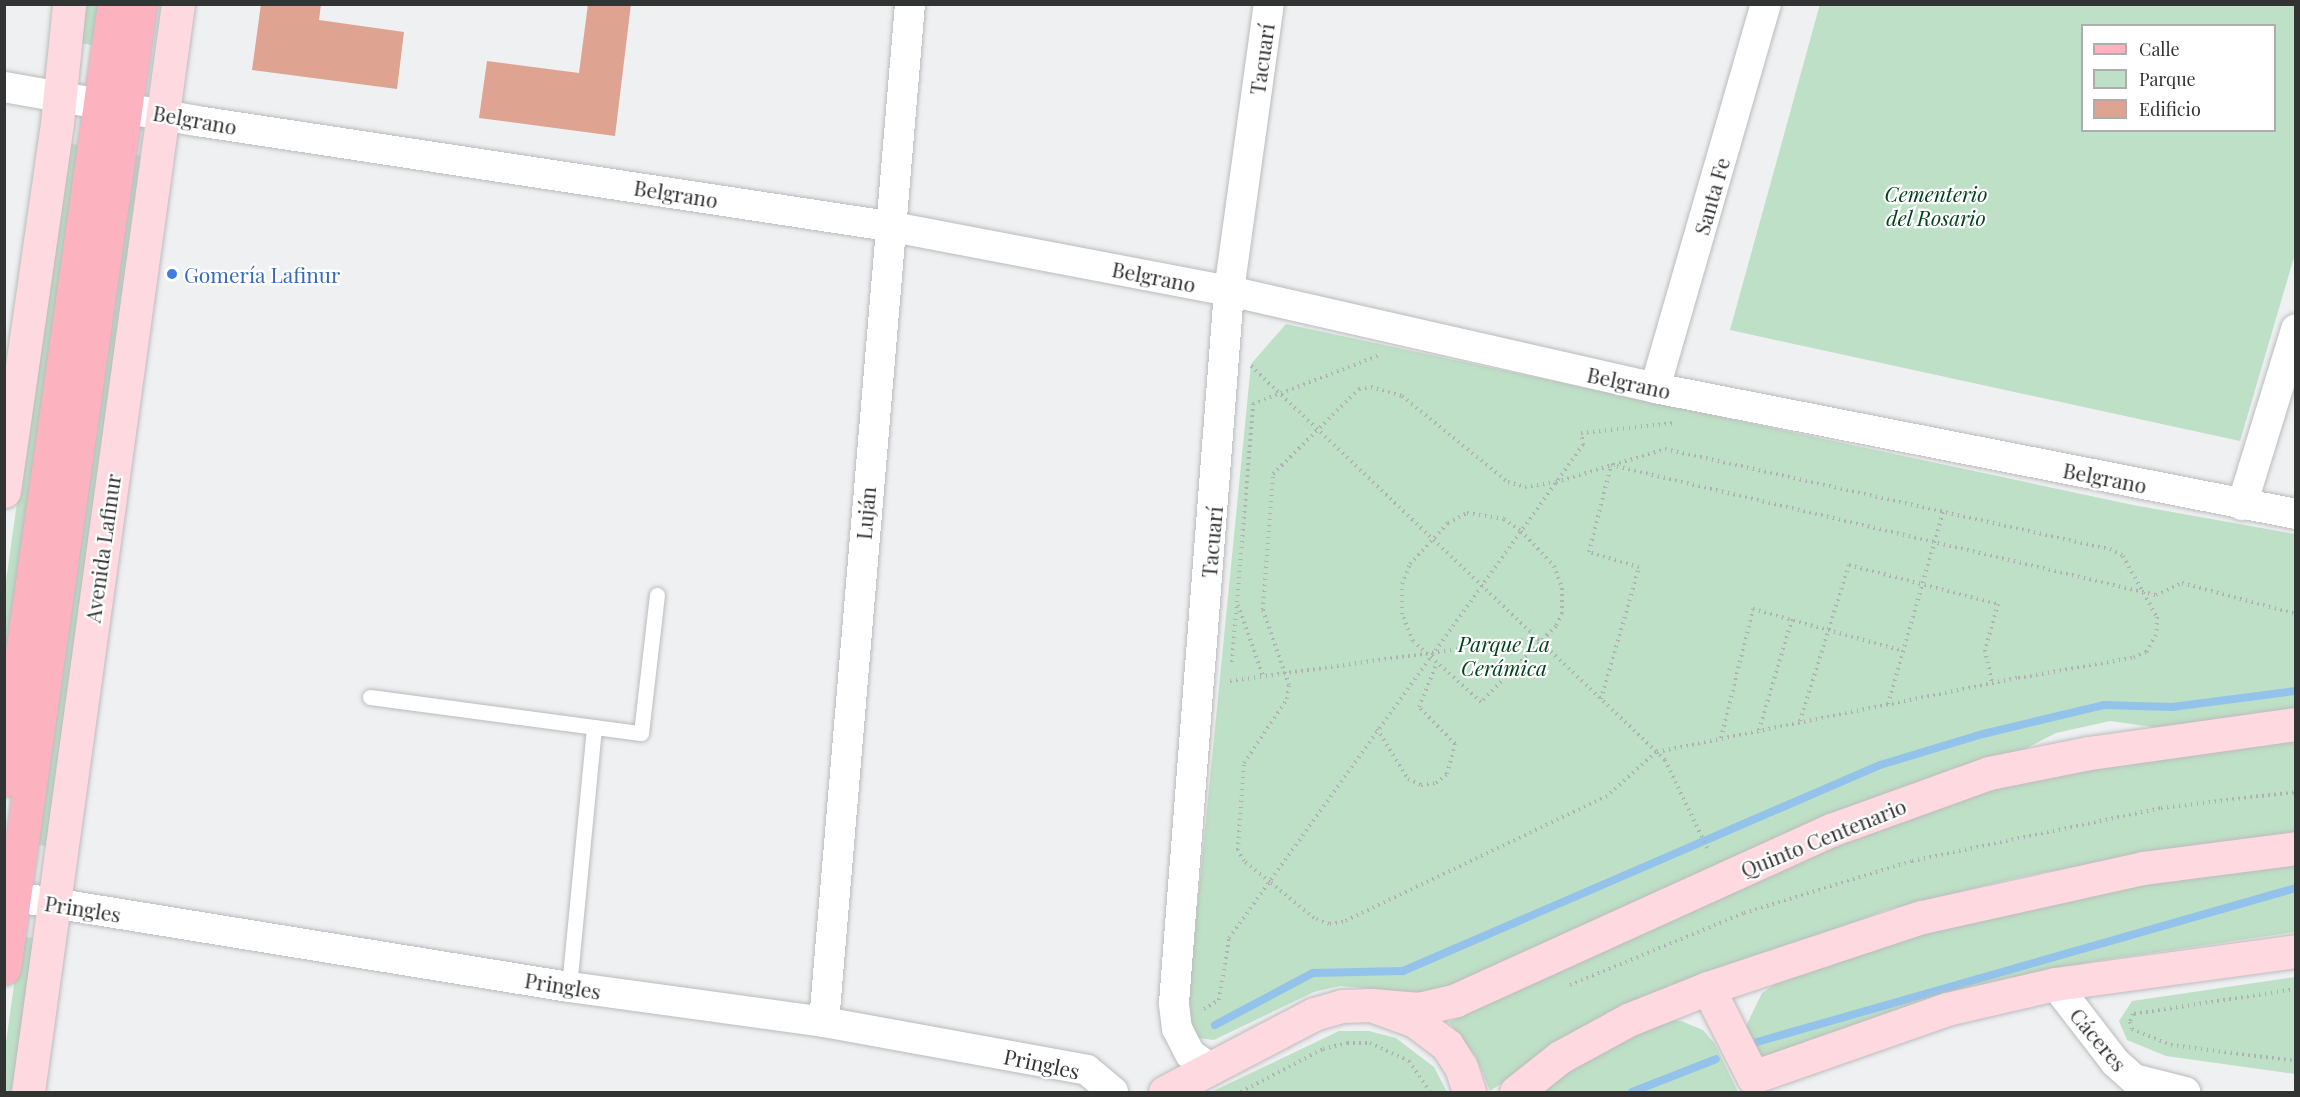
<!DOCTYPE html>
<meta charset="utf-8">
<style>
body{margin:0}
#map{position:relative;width:2300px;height:1097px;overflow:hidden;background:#eff0f2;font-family:"Playfair Display",serif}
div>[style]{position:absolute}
.green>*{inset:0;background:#bee0c6}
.stream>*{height:8px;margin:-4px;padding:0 4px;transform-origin:4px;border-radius:4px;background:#93c3eb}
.building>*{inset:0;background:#dfa391}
.path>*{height:4px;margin-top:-2px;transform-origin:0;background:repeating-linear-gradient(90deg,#b0b1b2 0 1.5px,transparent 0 6px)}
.roads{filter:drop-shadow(0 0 2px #bbbbbd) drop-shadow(0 0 2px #bbbbbd)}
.lane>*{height:15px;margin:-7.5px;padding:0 7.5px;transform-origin:7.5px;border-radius:7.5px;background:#fff}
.street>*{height:30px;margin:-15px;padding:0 15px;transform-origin:15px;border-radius:15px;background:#fff}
.secondary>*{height:33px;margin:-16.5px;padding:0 16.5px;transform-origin:16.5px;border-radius:16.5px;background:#fed9df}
.primary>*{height:33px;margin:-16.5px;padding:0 16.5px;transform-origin:16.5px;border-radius:16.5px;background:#fcb3bf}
.dots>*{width:16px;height:16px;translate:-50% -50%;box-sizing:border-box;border:3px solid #fff;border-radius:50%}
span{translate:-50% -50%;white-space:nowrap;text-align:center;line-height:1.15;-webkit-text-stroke:4.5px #fff;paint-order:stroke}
.street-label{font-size:21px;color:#323333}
.park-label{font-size:21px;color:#01411e;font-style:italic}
.shop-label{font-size:21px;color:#366cbe}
.left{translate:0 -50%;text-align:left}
.frame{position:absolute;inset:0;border:6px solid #323333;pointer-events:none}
.legend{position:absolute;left:2081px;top:24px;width:195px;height:108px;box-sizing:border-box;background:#fff;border:2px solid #adadad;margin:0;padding:8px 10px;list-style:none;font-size:18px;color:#323333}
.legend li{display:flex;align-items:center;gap:12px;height:30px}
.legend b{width:30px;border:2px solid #adadad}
</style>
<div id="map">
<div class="green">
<i style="clip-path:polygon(evenodd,1820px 4px,2295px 5px,2295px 254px,2240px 441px,1730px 330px,1820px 4px,2082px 26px,2274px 26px,2274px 130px,2082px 130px,2082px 26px)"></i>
<i style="clip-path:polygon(86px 5px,102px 5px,96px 46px,81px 43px)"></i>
<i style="clip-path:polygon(68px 143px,84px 146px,5px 703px,5px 588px)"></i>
<i style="clip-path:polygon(126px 154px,142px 156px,46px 846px,31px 844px)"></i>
<i style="clip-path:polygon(1286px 324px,2133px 505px,2295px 534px,2295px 711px,2160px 728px,2110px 721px,2056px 733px,2017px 753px,1954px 768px,1772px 841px,1455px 985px,1423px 993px,1340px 986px,1314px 992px,1214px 1040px,1197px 1038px,1186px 1021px,1251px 364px)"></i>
<i style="clip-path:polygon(2295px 739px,2295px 834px,2153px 852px,2020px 877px,1886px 910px,1596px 1021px,1490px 1091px,1476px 1057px,1449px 1022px,1733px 888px,1875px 827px,2018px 780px)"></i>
<i style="clip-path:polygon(2295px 861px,2295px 932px,2090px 962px,1966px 992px,1764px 1056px,1754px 1054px,1745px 1028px,1762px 993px,1793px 972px,1950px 924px,2078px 895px)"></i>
<i style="clip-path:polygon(21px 936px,37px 939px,14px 1092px,5px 1092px,5px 1049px)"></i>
<i style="clip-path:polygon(2295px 977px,2295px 1074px,2166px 1056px,2127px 1040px,2119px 1021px,2132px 1001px)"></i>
<i style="clip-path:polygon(1661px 1019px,1681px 1021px,1703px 1030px,1715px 1044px,1738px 1092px,1538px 1092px,1581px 1058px)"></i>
<i style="clip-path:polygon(1339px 1031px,1369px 1031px,1396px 1038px,1434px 1067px,1447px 1092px,1211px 1092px)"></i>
</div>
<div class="stream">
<i style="left:1215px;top:1025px;width:111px;rotate:-28deg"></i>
<i style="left:1313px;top:973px;width:90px;rotate:-1.3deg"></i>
<i style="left:1403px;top:971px;width:520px;rotate:-23.36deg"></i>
<i style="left:1880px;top:765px;width:108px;rotate:-16.8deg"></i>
<i style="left:1983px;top:734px;width:124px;rotate:-13.5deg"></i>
<i style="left:2104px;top:705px;width:68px;rotate:1.7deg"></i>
<i style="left:2172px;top:707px;width:125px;rotate:-7.4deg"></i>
<i style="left:1757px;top:1042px;width:561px;rotate:-15.95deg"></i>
<i style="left:1632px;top:1092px;width:90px;rotate:-21.4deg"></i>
</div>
<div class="building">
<i style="clip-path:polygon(261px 4px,321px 4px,319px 20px,404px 32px,397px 89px,252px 70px)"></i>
<i style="clip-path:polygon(588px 4px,631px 4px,615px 136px,479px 118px,487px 61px,579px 73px)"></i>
</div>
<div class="path">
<i style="left:1251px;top:366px;width:572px;rotate:43.58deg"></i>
<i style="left:1665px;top:760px;width:102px;rotate:64.4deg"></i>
<i style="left:1371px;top:387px;width:32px;rotate:16deg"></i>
<i style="left:1402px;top:396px;width:136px;rotate:39.1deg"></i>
<i style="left:1508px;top:482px;width:18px;rotate:16deg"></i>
<i style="left:1525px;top:487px;width:31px;rotate:-9deg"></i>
<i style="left:1556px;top:482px;width:114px;rotate:-16.8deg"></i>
<i style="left:1665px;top:449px;width:456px;rotate:12.7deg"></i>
<i style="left:2110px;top:549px;width:15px;rotate:28deg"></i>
<i style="left:2123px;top:556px;width:70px;rotate:60.9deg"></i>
<i style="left:2157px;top:617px;width:18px;rotate:93deg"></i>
<i style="left:2156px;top:635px;width:20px;rotate:120deg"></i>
<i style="left:2146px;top:652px;width:15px;rotate:157deg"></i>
<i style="left:2132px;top:658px;width:117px;rotate:170.1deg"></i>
<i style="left:2017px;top:678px;width:369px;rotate:168.4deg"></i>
<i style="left:1656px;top:752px;width:66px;rotate:138.1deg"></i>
<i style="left:1607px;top:796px;width:293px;rotate:154.5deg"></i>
<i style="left:1343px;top:922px;width:14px;rotate:172deg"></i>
<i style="left:1329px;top:924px;width:16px;rotate:-158deg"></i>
<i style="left:1314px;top:918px;width:57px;rotate:-140.7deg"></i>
<i style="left:1270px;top:882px;width:33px;rotate:-141deg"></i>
<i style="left:1244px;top:861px;width:13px;rotate:-119deg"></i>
<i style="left:1238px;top:850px;width:87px;rotate:-86.1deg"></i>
<i style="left:1244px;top:763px;width:77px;rotate:-56.1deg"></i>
<i style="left:1287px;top:699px;width:14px;rotate:-82deg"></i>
<i style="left:1289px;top:685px;width:79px;rotate:-109.1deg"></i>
<i style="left:1263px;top:610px;width:136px;rotate:-85.8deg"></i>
<i style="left:1273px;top:474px;width:121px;rotate:-44.7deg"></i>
<i style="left:1359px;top:389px;width:12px;rotate:-9deg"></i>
<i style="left:1467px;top:513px;width:37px;rotate:9deg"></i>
<i style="left:1504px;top:519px;width:21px;rotate:35deg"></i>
<i style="left:1521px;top:531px;width:48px;rotate:46.7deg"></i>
<i style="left:1554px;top:566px;width:23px;rotate:70deg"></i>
<i style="left:1562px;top:588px;width:25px;rotate:90deg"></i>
<i style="left:1562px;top:613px;width:14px;rotate:115deg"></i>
<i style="left:1556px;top:626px;width:107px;rotate:134.6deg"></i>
<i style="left:1481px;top:702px;width:91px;rotate:-138.1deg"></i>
<i style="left:1413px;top:641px;width:29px;rotate:-112deg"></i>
<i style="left:1402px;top:614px;width:30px;rotate:-90deg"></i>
<i style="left:1402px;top:584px;width:22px;rotate:-68deg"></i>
<i style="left:1410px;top:564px;width:56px;rotate:-47.2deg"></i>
<i style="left:1448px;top:523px;width:21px;rotate:-28deg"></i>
<i style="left:1238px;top:605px;width:75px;rotate:70.6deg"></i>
<i style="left:1232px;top:662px;width:259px;rotate:-85.3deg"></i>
<i style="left:1253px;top:404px;width:136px;rotate:-21.1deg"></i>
<i style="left:1230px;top:681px;width:308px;rotate:-8deg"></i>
<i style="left:1601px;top:699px;width:137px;rotate:-73.9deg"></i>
<i style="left:1639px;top:567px;width:52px;rotate:-163.3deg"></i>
<i style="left:1589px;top:552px;width:90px;rotate:-75.8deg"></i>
<i style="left:1611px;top:465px;width:560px;rotate:13.42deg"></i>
<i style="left:2156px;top:595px;width:29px;rotate:-25deg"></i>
<i style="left:2182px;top:583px;width:118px;rotate:15.2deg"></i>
<i style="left:1888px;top:704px;width:200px;rotate:-74deg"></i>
<i style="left:1800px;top:721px;width:164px;rotate:-72.6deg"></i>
<i style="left:1849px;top:565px;width:154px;rotate:14.7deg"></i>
<i style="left:1998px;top:604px;width:48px;rotate:105.8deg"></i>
<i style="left:1985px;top:650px;width:33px;rotate:78deg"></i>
<i style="left:1377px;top:729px;width:59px;rotate:58.2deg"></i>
<i style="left:1408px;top:779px;width:14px;rotate:25deg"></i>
<i style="left:1421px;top:785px;width:15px;rotate:-8deg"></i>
<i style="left:1436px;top:783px;width:14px;rotate:-39deg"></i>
<i style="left:1447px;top:774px;width:31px;rotate:-75deg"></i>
<i style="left:1455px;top:744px;width:52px;rotate:-134.2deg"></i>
<i style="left:1419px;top:707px;width:48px;rotate:-67.8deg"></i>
<i style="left:1759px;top:730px;width:116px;rotate:-73.4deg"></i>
<i style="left:1721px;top:738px;width:133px;rotate:-76.1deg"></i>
<i style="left:1753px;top:609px;width:156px;rotate:15.6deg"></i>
<i style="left:1570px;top:985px;width:188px;rotate:-22.5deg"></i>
<i style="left:1744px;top:913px;width:176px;rotate:-17.2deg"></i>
<i style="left:1912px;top:861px;width:255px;rotate:-12deg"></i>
<i style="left:2161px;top:808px;width:136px;rotate:-6.8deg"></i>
<i style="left:2296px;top:989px;width:165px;rotate:171.3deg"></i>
<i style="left:2133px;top:1014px;width:9px;rotate:111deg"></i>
<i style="left:2130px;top:1022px;width:7px;rotate:74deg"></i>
<i style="left:2132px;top:1029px;width:42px;rotate:22.3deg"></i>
<i style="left:2171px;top:1045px;width:126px;rotate:7.3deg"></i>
<i style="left:1204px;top:1009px;width:17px;rotate:-31deg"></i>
<i style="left:1219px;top:1000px;width:63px;rotate:-80.8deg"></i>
<i style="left:1229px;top:938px;width:607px;rotate:-54.32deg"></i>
<i style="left:1583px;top:445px;width:12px;rotate:-99deg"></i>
<i style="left:1581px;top:433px;width:94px;rotate:-6.1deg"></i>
<i style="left:1241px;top:1092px;width:93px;rotate:-27.7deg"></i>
<i style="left:1323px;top:1049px;width:25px;rotate:-14deg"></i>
<i style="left:1347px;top:1043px;width:23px"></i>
<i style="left:1370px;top:1043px;width:43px;rotate:24.8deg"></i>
<i style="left:1409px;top:1061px;width:37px;rotate:56deg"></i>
</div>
<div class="roads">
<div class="lane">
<i style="left:370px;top:697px;width:273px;rotate:7.6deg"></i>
<i style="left:641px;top:733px;width:139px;rotate:-83.4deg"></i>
<i style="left:569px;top:987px;width:261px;rotate:-84.5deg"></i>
</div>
<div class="street">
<i style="left:4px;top:87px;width:196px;rotate:10deg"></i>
<i style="left:197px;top:121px;width:699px;rotate:8.64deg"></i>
<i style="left:888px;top:226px;width:347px;rotate:10.8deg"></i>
<i style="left:1229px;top:291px;width:437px;rotate:12.8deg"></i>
<i style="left:1655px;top:388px;width:653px;rotate:11.12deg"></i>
<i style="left:1655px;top:388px;width:400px;rotate:-73.9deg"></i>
<i style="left:2242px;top:505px;width:184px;rotate:-72.9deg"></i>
<i style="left:4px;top:895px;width:572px;rotate:9.25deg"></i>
<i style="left:569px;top:987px;width:257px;rotate:7.8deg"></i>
<i style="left:824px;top:1022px;width:267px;rotate:10.3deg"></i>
<i style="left:1087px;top:1070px;width:34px;rotate:40deg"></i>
<i style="left:2055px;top:984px;width:98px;rotate:52.4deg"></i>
<i style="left:2115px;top:1062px;width:25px;rotate:42deg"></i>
<i style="left:2134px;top:1079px;width:53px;rotate:14.3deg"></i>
<i style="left:824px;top:1022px;width:1022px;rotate:-85.17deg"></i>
<i style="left:1210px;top:1068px;width:24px;rotate:-145deg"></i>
<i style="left:1190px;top:1054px;width:28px;rotate:-117deg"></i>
<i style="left:1177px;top:1029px;width:26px;rotate:-97deg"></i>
<i style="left:1174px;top:1003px;width:714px;rotate:-85.58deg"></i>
<i style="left:1229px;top:291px;width:290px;rotate:-82.1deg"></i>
</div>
<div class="secondary">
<i style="left:4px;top:491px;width:372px;rotate:-81.8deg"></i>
<i style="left:57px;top:123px;width:120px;rotate:-84.2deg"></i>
<i style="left:1708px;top:988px;width:100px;rotate:63.2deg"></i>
<i style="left:1753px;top:1077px;width:206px;rotate:-19.3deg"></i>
<i style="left:1947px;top:1009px;width:111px;rotate:-13deg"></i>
<i style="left:2055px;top:984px;width:243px;rotate:-7.8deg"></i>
<i style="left:1371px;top:1005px;width:47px;rotate:4.9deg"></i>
<i style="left:1418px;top:1009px;width:39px;rotate:-13deg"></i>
<i style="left:1456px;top:1000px;width:412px;rotate:-24.4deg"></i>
<i style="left:1831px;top:830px;width:168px;rotate:-19.8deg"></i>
<i style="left:1989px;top:773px;width:102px;rotate:-11.3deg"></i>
<i style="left:2089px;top:753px;width:209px;rotate:-8deg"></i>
<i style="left:28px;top:1092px;width:1098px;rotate:-82.15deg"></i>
<i style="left:1165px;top:1092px;width:168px;rotate:-27.6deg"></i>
<i style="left:1314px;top:1014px;width:29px;rotate:-16deg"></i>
<i style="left:1342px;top:1006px;width:29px;rotate:-2deg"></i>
<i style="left:1371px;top:1005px;width:47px;rotate:20deg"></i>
<i style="left:1415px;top:1021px;width:40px;rotate:37deg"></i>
<i style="left:1447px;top:1045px;width:26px;rotate:58deg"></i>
<i style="left:1461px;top:1067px;width:26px;rotate:72deg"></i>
<i style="left:1516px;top:1092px;width:56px;rotate:-38.5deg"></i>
<i style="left:1560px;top:1057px;width:80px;rotate:-28.5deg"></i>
<i style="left:1630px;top:1019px;width:84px;rotate:-21.7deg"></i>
<i style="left:1708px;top:988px;width:225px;rotate:-18.4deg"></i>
<i style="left:1922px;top:917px;width:226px;rotate:-12.5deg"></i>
<i style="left:2143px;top:868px;width:154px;rotate:-7.4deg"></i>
</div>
<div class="primary">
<i style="left:4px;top:780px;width:784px;rotate:-81.93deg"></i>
<i style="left:4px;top:968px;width:974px;rotate:-81.97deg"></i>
</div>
</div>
<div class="dots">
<i style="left:172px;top:274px;background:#3f7fe0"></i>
</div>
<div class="street-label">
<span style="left:1261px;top:59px;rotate:-82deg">Tacuarí</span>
<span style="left:195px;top:119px;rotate:10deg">Belgrano</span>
<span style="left:676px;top:193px;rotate:9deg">Belgrano</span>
<span style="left:1711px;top:196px;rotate:-74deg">Santa Fe</span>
<span style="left:1154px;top:276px;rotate:11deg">Belgrano</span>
<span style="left:1629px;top:382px;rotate:12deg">Belgrano</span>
<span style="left:2105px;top:477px;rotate:11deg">Belgrano</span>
<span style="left:865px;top:513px;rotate:-85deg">Luján</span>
<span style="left:1211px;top:542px;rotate:-85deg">Tacuarí</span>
<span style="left:102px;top:548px;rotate:-82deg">Avenida Lafinur</span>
<span style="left:1823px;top:837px;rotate:-22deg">Quinto Centenario</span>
<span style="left:83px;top:908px;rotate:9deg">Pringles</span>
<span style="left:563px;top:985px;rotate:9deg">Pringles</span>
<span style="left:2099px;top:1039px;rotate:50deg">Cáceres</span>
<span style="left:1042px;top:1063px;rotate:12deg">Pringles</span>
</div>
<div class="park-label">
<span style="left:1936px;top:205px">Cementerio<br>del Rosario</span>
<span style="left:1504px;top:655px">Parque La<br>Cerámica</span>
</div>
<div class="shop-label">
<span class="left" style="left:184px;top:274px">Gomería Lafinur</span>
</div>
<div class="frame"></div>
<ul class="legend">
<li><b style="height:8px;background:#fcb3bf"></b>Calle</li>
<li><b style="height:16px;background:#bee0c6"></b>Parque</li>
<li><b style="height:16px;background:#dfa391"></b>Edificio</li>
</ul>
</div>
